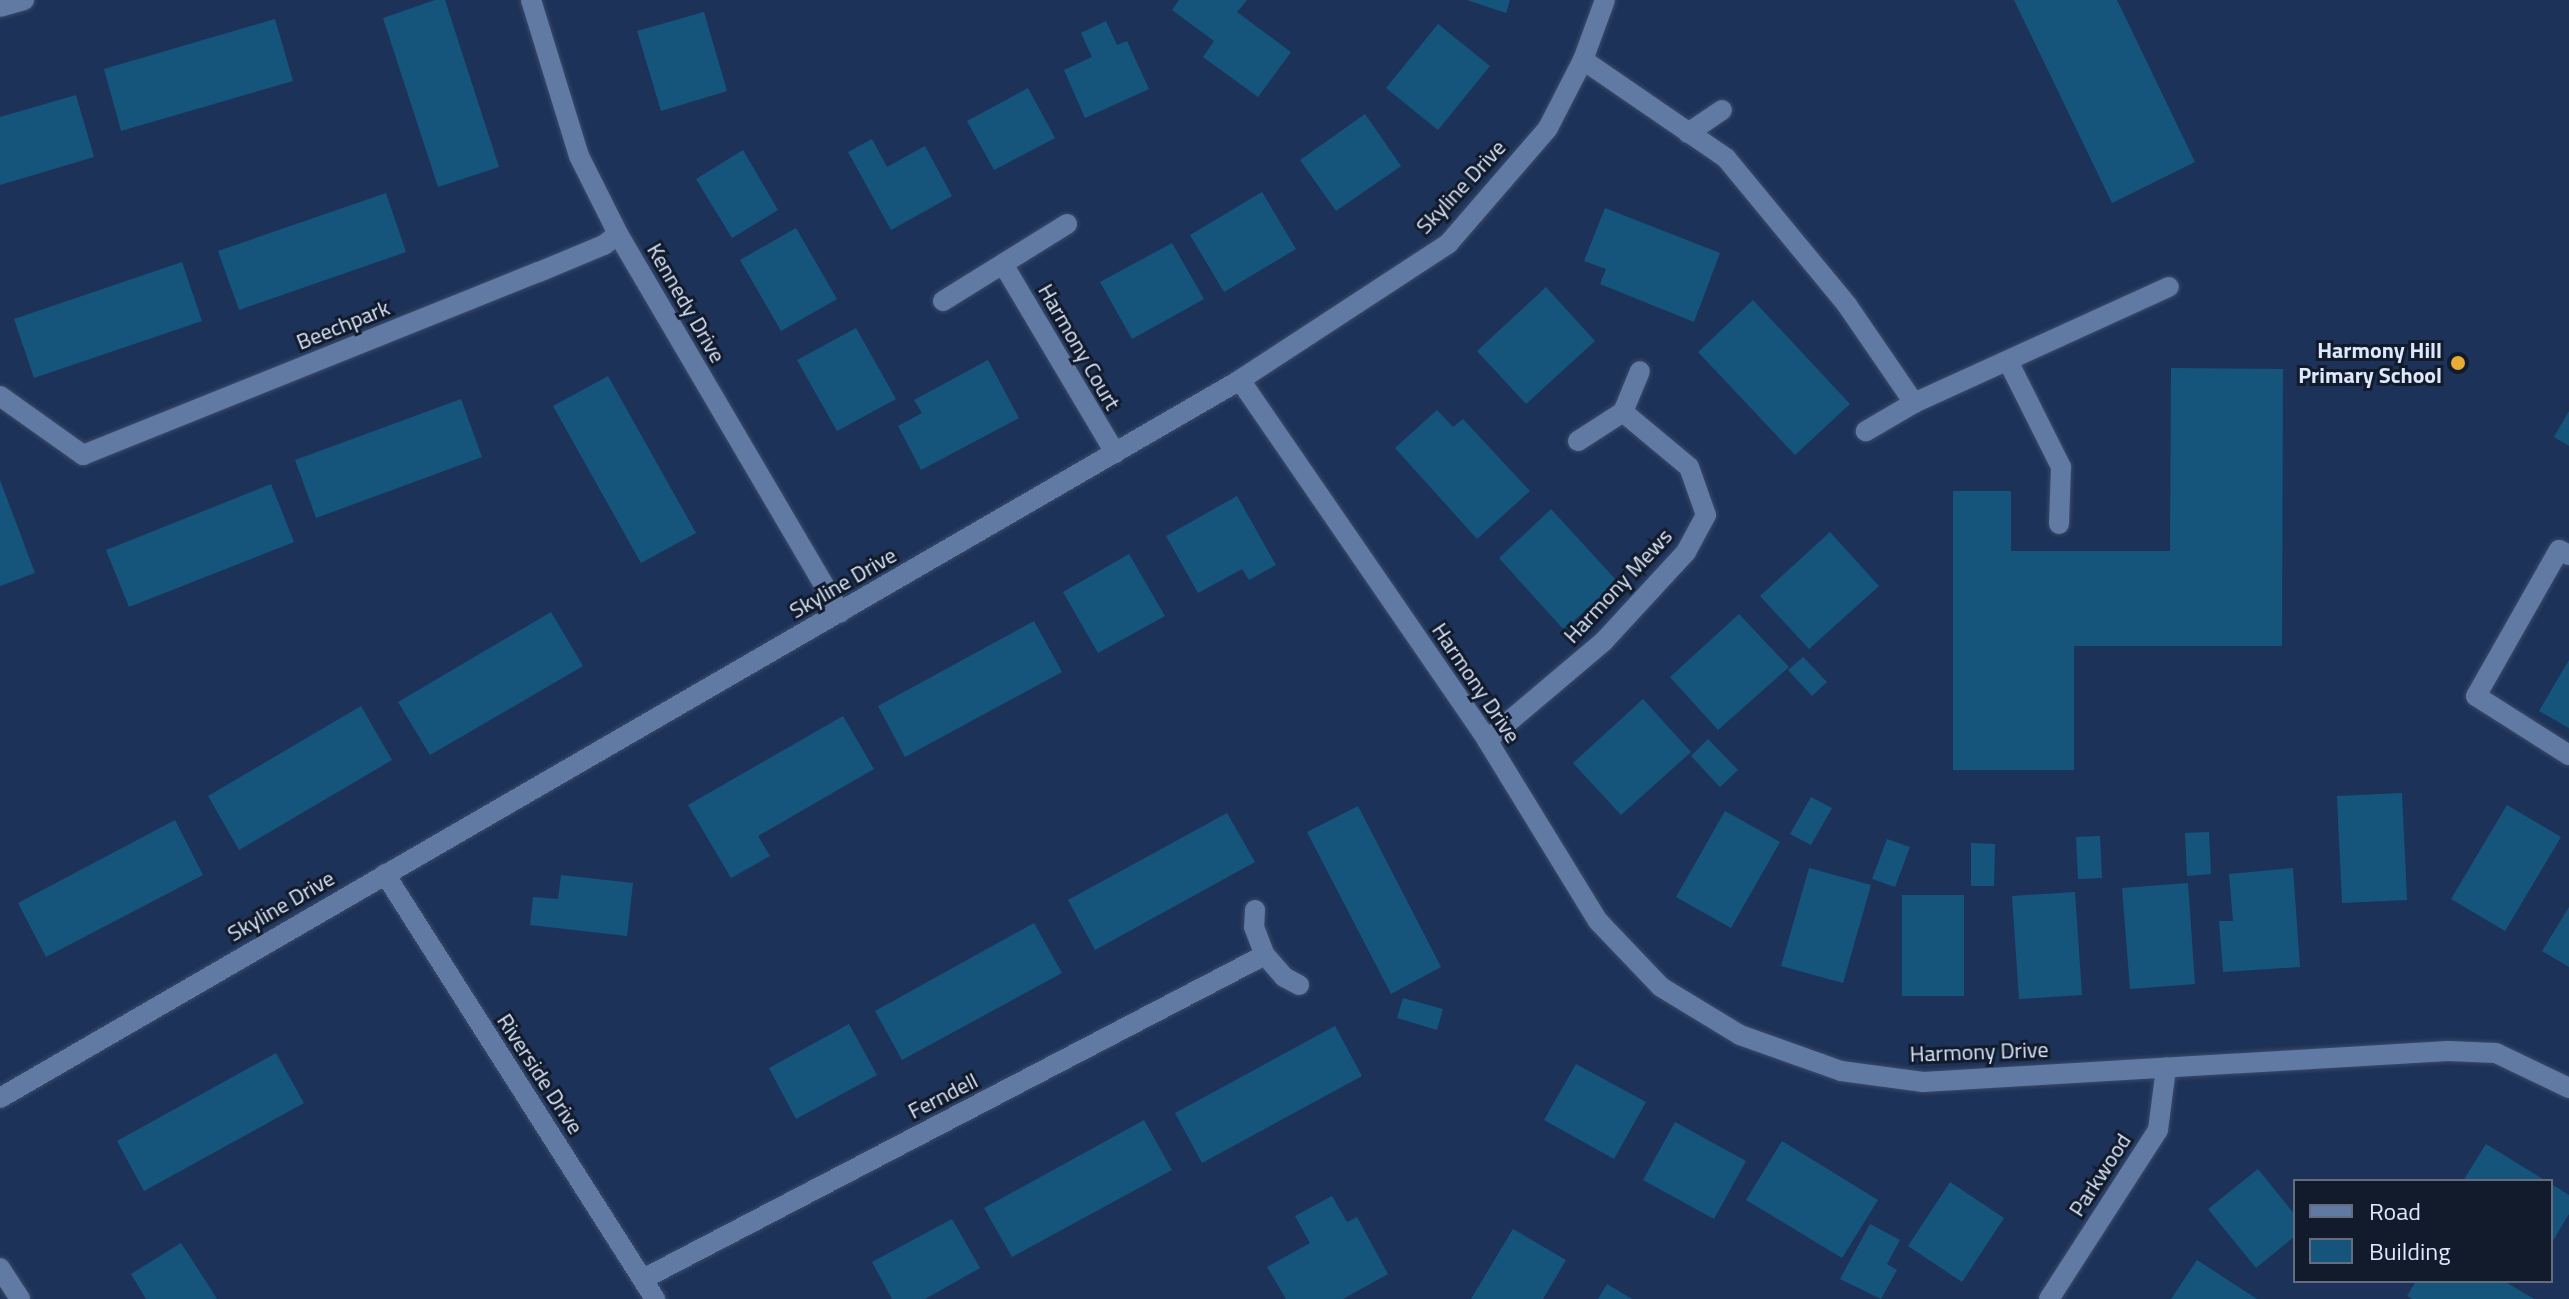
<!DOCTYPE html>
<style>
body{margin:0}
#map{position:relative;width:2569px;height:1299px;overflow:hidden;background:#1d3258;font-family:"Titillium Web",sans-serif}
div>[style]{position:absolute}
.building>*{inset:0;background:#16557b}
.roads{filter:drop-shadow(0 0 2px #3a4b6a) drop-shadow(0 0 2px #3a4b6a)}
.service>*{height:20px;margin:-10px;padding:0 10px;transform-origin:10px;border-radius:10px;background:#617aa4}
.minor>*{height:20px;margin:-10px;padding:0 10px;transform-origin:10px;border-radius:10px;background:#617aa4}
.tertiary>*{height:20px;margin:-10px;padding:0 10px;transform-origin:10px;border-radius:10px;background:#617aa4}
.dots>*{width:22px;height:22px;translate:-50% -50%;box-sizing:border-box;border:4px solid #111b2c;border-radius:50%}
span{translate:-50% -50%;white-space:nowrap;text-align:center;line-height:1.15;-webkit-text-stroke:6px #111b2c;paint-order:stroke}
.street-label{font-size:22px;color:#dde8fc}
.poi-label{font-size:22px;color:#dde8fc;font-weight:700}
.right{translate:-100% -50%;text-align:right}
.legend{position:absolute;left:2293px;top:1179px;width:260px;height:104px;box-sizing:border-box;background:#111b2c;border:2px solid #636d7f;margin:0;padding:10px 14px;list-style:none;font-size:24px;color:#dde8fc}
.legend li{display:flex;align-items:center;gap:16px;height:40px}
.legend b{width:40px;border:2px solid #636d7f}
</style>
<div id="map">
<div class="building">
<i style="clip-path:polygon(435px 0,445px 0,499px 167px,438px 187px,383px 18px)"></i>
<i style="clip-path:polygon(1179px 0,1247px 0,1237px 12px,1291px 52px,1258px 97px,1203px 57px,1214px 41px,1172px 10px)"></i>
<i style="clip-path:polygon(1467px 0,1510px 0,1506px 13px)"></i>
<i style="clip-path:polygon(2014px 0,2117px 0,2195px 162px,2112px 203px)"></i>
<i style="clip-path:polygon(704px 12px,727px 91px,661px 111px,637px 31px)"></i>
<i style="clip-path:polygon(275px 19px,293px 81px,121px 131px,104px 69px)"></i>
<i style="clip-path:polygon(1106px 21px,1117px 45px,1127px 41px,1149px 89px,1085px 118px,1064px 70px,1092px 57px,1081px 33px)"></i>
<i style="clip-path:polygon(1438px 24px,1490px 66px,1438px 130px,1386px 88px)"></i>
<i style="clip-path:polygon(1028px 88px,1055px 138px,994px 170px,967px 121px)"></i>
<i style="clip-path:polygon(76px 95px,94px 157px,0 185px,0 117px)"></i>
<i style="clip-path:polygon(1365px 114px,1401px 166px,1336px 211px,1300px 160px)"></i>
<i style="clip-path:polygon(872px 139px,887px 167px,925px 146px,952px 196px,891px 230px,848px 152px)"></i>
<i style="clip-path:polygon(743px 150px,778px 210px,732px 238px,696px 179px)"></i>
<i style="clip-path:polygon(1262px 192px,1296px 249px,1224px 292px,1190px 235px)"></i>
<i style="clip-path:polygon(386px 193px,406px 252px,239px 310px,218px 251px)"></i>
<i style="clip-path:polygon(1605px 208px,1720px 253px,1694px 322px,1600px 284px,1606px 269px,1584px 261px)"></i>
<i style="clip-path:polygon(796px 228px,837px 299px,781px 331px,740px 260px)"></i>
<i style="clip-path:polygon(1172px 243px,1204px 299px,1132px 339px,1100px 282px)"></i>
<i style="clip-path:polygon(182px 262px,202px 321px,34px 378px,14px 319px)"></i>
<i style="clip-path:polygon(1546px 287px,1595px 341px,1526px 404px,1477px 351px)"></i>
<i style="clip-path:polygon(1753px 300px,1850px 404px,1795px 455px,1698px 352px)"></i>
<i style="clip-path:polygon(856px 328px,896px 399px,837px 431px,797px 360px)"></i>
<i style="clip-path:polygon(988px 360px,1019px 418px,921px 470px,898px 426px,922px 413px,914px 400px)"></i>
<i style="clip-path:polygon(2171px 368px,2283px 369px,2282px 646px,2074px 646px,2074px 770px,1953px 770px,1953px 491px,2011px 491px,2011px 551px,2170px 551px)"></i>
<i style="clip-path:polygon(608px 376px,696px 533px,641px 563px,553px 406px)"></i>
<i style="clip-path:polygon(461px 399px,482px 457px,316px 518px,295px 460px)"></i>
<i style="clip-path:polygon(1437px 410px,1453px 427px,1463px 419px,1530px 491px,1477px 539px,1395px 448px)"></i>
<i style="clip-path:polygon(2569px 411px,2569px 446px,2554px 437px)"></i>
<i style="clip-path:polygon(0 480px,35px 573px,0 586px)"></i>
<i style="clip-path:polygon(271px 484px,294px 542px,129px 607px,106px 550px)"></i>
<i style="clip-path:polygon(1237px 496px,1276px 565px,1249px 580px,1242px 569px,1198px 593px,1166px 536px)"></i>
<i style="clip-path:polygon(1551px 509px,1617px 581px,1564px 630px,1499px 558px)"></i>
<i style="clip-path:polygon(1830px 532px,1879px 586px,1809px 649px,1760px 596px)"></i>
<i style="clip-path:polygon(1129px 554px,1165px 616px,1098px 653px,1063px 592px)"></i>
<i style="clip-path:polygon(551px 612px,583px 666px,430px 755px,398px 702px)"></i>
<i style="clip-path:polygon(1739px 614px,1789px 667px,1718px 730px,1670px 677px)"></i>
<i style="clip-path:polygon(1034px 621px,1062px 672px,905px 757px,878px 706px)"></i>
<i style="clip-path:polygon(1803px 657px,1827px 682px,1812px 696px,1788px 670px)"></i>
<i style="clip-path:polygon(2569px 660px,2569px 728px,2539px 711px)"></i>
<i style="clip-path:polygon(1643px 699px,1691px 752px,1621px 815px,1573px 763px)"></i>
<i style="clip-path:polygon(361px 706px,392px 760px,239px 850px,208px 796px)"></i>
<i style="clip-path:polygon(843px 716px,874px 769px,758px 836px,770px 856px,731px 878px,688px 805px)"></i>
<i style="clip-path:polygon(1708px 739px,1738px 770px,1720px 787px,1691px 756px)"></i>
<i style="clip-path:polygon(2402px 793px,2407px 900px,2342px 903px,2337px 796px)"></i>
<i style="clip-path:polygon(1811px 797px,1832px 808px,1811px 845px,1790px 834px)"></i>
<i style="clip-path:polygon(2507px 805px,2561px 837px,2505px 931px,2451px 899px)"></i>
<i style="clip-path:polygon(1358px 806px,1441px 967px,1391px 994px,1307px 832px)"></i>
<i style="clip-path:polygon(1725px 811px,1780px 842px,1731px 928px,1676px 897px)"></i>
<i style="clip-path:polygon(1227px 813px,1255px 862px,1095px 950px,1068px 900px)"></i>
<i style="clip-path:polygon(175px 820px,203px 875px,46px 957px,18px 903px)"></i>
<i style="clip-path:polygon(2209px 832px,2211px 874px,2187px 876px,2185px 833px)"></i>
<i style="clip-path:polygon(2100px 836px,2102px 878px,2078px 879px,2076px 837px)"></i>
<i style="clip-path:polygon(1887px 839px,1910px 847px,1895px 887px,1872px 879px)"></i>
<i style="clip-path:polygon(1971px 843px,1995px 844px,1994px 886px,1971px 886px)"></i>
<i style="clip-path:polygon(1809px 868px,1871px 885px,1843px 983px,1781px 966px)"></i>
<i style="clip-path:polygon(2293px 868px,2300px 967px,2223px 972px,2219px 921px,2233px 921px,2229px 874px)"></i>
<i style="clip-path:polygon(561px 875px,633px 883px,627px 936px,530px 925px,533px 897px,558px 899px)"></i>
<i style="clip-path:polygon(2188px 883px,2195px 984px,2130px 989px,2122px 888px)"></i>
<i style="clip-path:polygon(2075px 892px,2082px 995px,2019px 999px,2012px 896px)"></i>
<i style="clip-path:polygon(1902px 895px,1964px 895px,1964px 996px,1902px 996px)"></i>
<i style="clip-path:polygon(2569px 907px,2569px 967px,2542px 951px)"></i>
<i style="clip-path:polygon(1034px 923px,1062px 973px,902px 1060px,875px 1011px)"></i>
<i style="clip-path:polygon(1403px 998px,1443px 1009px,1437px 1030px,1397px 1018px)"></i>
<i style="clip-path:polygon(849px 1024px,877px 1075px,796px 1119px,769px 1068px)"></i>
<i style="clip-path:polygon(1335px 1026px,1362px 1076px,1202px 1163px,1175px 1113px)"></i>
<i style="clip-path:polygon(276px 1053px,304px 1103px,144px 1191px,117px 1141px)"></i>
<i style="clip-path:polygon(1576px 1064px,1646px 1102px,1614px 1159px,1544px 1120px)"></i>
<i style="clip-path:polygon(1144px 1120px,1172px 1170px,1012px 1257px,984px 1208px)"></i>
<i style="clip-path:polygon(1675px 1122px,1746px 1161px,1714px 1219px,1643px 1180px)"></i>
<i style="clip-path:polygon(1782px 1141px,1878px 1200px,1842px 1258px,1746px 1200px)"></i>
<i style="clip-path:polygon(2486px 1144px,2546px 1181px,2463px 1181px)"></i>
<i style="clip-path:polygon(2258px 1169px,2295px 1215px,2295px 1236px,2256px 1268px,2208px 1209px)"></i>
<i style="clip-path:polygon(1950px 1182px,2004px 1218px,1962px 1282px,1908px 1246px)"></i>
<i style="clip-path:polygon(2551px 1184px,2569px 1195px,2569px 1214px,2551px 1244px)"></i>
<i style="clip-path:polygon(1332px 1196px,1347px 1222px,1357px 1217px,1388px 1274px,1343px 1299px,1286px 1299px,1267px 1267px,1310px 1243px,1295px 1216px)"></i>
<i style="clip-path:polygon(952px 1219px,980px 1268px,925px 1299px,892px 1299px,872px 1262px)"></i>
<i style="clip-path:polygon(1870px 1224px,1900px 1240px,1887px 1264px,1897px 1270px,1881px 1299px,1840px 1279px)"></i>
<i style="clip-path:polygon(1513px 1229px,1566px 1260px,1543px 1299px,1471px 1299px)"></i>
<i style="clip-path:polygon(181px 1243px,205px 1280px,217px 1299px,146px 1299px,131px 1274px)"></i>
<i style="clip-path:polygon(2197px 1260px,2257px 1299px,2171px 1299px)"></i>
<i style="clip-path:polygon(2416px 1281px,2504px 1281px,2534px 1299px,2412px 1299px,2407px 1296px)"></i>
<i style="clip-path:polygon(1607px 1284px,1632px 1299px,1598px 1299px)"></i>
</div>
<div class="roads">
<div class="service">
<i style="left:1583px;top:60px;width:173px;rotate:34.4deg"></i>
<i style="left:1726px;top:158px;width:190px;rotate:50.5deg"></i>
<i style="left:1847px;top:305px;width:119px;rotate:55.6deg"></i>
<i style="left:1914px;top:403px;width:56px;rotate:149.7deg"></i>
<i style="left:1688px;top:133px;width:41px;rotate:-34.1deg"></i>
<i style="left:2008px;top:361px;width:119px;rotate:63.4deg"></i>
<i style="left:2061px;top:467px;width:57px;rotate:92deg"></i>
<i style="left:0;top:396px;width:102px;rotate:35.4deg"></i>
<i style="left:1914px;top:403px;width:280px;rotate:-24.5deg"></i>
<i style="left:2569px;top:555px;width:11px;rotate:-153deg"></i>
<i style="left:2559px;top:550px;width:168px;rotate:119.6deg"></i>
<i style="left:2476px;top:696px;width:110px;rotate:32.4deg"></i>
</div>
<div class="minor">
<i style="left:531px;top:0;width:163px;rotate:72.9deg"></i>
<i style="left:579px;top:156px;width:87px;rotate:63.4deg"></i>
<i style="left:618px;top:234px;width:439px;rotate:59.6deg"></i>
<i style="left:0;top:7px;width:25px;rotate:-16deg"></i>
<i style="left:1003px;top:264px;width:220px;rotate:59.3deg"></i>
<i style="left:943px;top:301px;width:146px;rotate:-31.8deg"></i>
<i style="left:1240px;top:380px;width:437px;rotate:55.5deg"></i>
<i style="left:1487px;top:740px;width:212px;rotate:58.5deg"></i>
<i style="left:1598px;top:921px;width:91px;rotate:46.3deg"></i>
<i style="left:1661px;top:987px;width:92px;rotate:31.3deg"></i>
<i style="left:1740px;top:1035px;width:107px;rotate:19.6deg"></i>
<i style="left:1841px;top:1071px;width:83px;rotate:7.6deg"></i>
<i style="left:1923px;top:1082px;width:526px;rotate:-3.38deg"></i>
<i style="left:2448px;top:1051px;width:48px;rotate:2.4deg"></i>
<i style="left:2496px;top:1053px;width:81px;rotate:25.6deg"></i>
<i style="left:1578px;top:441px;width:54px;rotate:-32.8deg"></i>
<i style="left:1623px;top:412px;width:44px;rotate:-67.5deg"></i>
<i style="left:83px;top:455px;width:491px;rotate:-21.9deg"></i>
<i style="left:539px;top:272px;width:70px;rotate:-22.6deg"></i>
<i style="left:604px;top:245px;width:18px;rotate:-38deg"></i>
<i style="left:1487px;top:740px;width:153px;rotate:-40.2deg"></i>
<i style="left:1604px;top:641px;width:121px;rotate:-47.3deg"></i>
<i style="left:1686px;top:552px;width:42px;rotate:-61.6deg"></i>
<i style="left:1706px;top:515px;width:51px;rotate:-109.5deg"></i>
<i style="left:1689px;top:467px;width:86px;rotate:-140.2deg"></i>
<i style="left:385px;top:874px;width:504px;rotate:57.57deg"></i>
<i style="left:1255px;top:910px;width:17px;rotate:93deg"></i>
<i style="left:1254px;top:927px;width:30px;rotate:69deg"></i>
<i style="left:1265px;top:955px;width:29px;rotate:49deg"></i>
<i style="left:1284px;top:977px;width:17px;rotate:28deg"></i>
<i style="left:0;top:1098px;width:1433px;rotate:-30.07deg"></i>
<i style="left:1240px;top:380px;width:249px;rotate:-33.2deg"></i>
<i style="left:1448px;top:244px;width:153px;rotate:-49.2deg"></i>
<i style="left:1548px;top:128px;width:76px;rotate:-62.8deg"></i>
<i style="left:1583px;top:60px;width:64px;rotate:-69.9deg"></i>
<i style="left:643px;top:1279px;width:701px;rotate:-27.52deg"></i>
<i style="left:2049px;top:1299px;width:201px;rotate:-57.2deg"></i>
<i style="left:2158px;top:1130px;width:63px;rotate:-82.6deg"></i>
</div>
<div class="tertiary">
<i style="left:0;top:1268px;width:37px;rotate:57deg"></i>
</div>
</div>
<div class="dots">
<i style="left:2458px;top:363px;background:#e6ac36"></i>
</div>
<div class="street-label">
<span style="left:1461px;top:187px;rotate:-47deg">Skyline Drive</span>
<span style="left:686px;top:303px;rotate:60deg">Kennedy Drive</span>
<span style="left:343px;top:325px;rotate:-22deg">Beechpark</span>
<span style="left:1079px;top:347px;rotate:60deg">Harmony Court</span>
<span style="left:843px;top:583px;rotate:-30deg">Skyline Drive</span>
<span style="left:1618px;top:586px;rotate:-47deg">Harmony Mews</span>
<span style="left:1476px;top:683px;rotate:56deg">Harmony Drive</span>
<span style="left:281px;top:906px;rotate:-30deg">Skyline Drive</span>
<span style="left:1979px;top:1052px;rotate:-2deg">Harmony Drive</span>
<span style="left:540px;top:1074px;rotate:57deg">Riverside Drive</span>
<span style="left:943px;top:1096px;rotate:-27deg">Ferndell</span>
<span style="left:2100px;top:1175px;rotate:-57deg">Parkwood</span>
</div>
<div class="poi-label">
<span class="right" style="left:2442px;top:363px">Harmony Hill<br>Primary School</span>
</div>
<ul class="legend">
<li><b style="height:10px;background:#617aa4"></b>Road</li>
<li><b style="height:22px;background:#16557b"></b>Building</li>
</ul>
</div>
